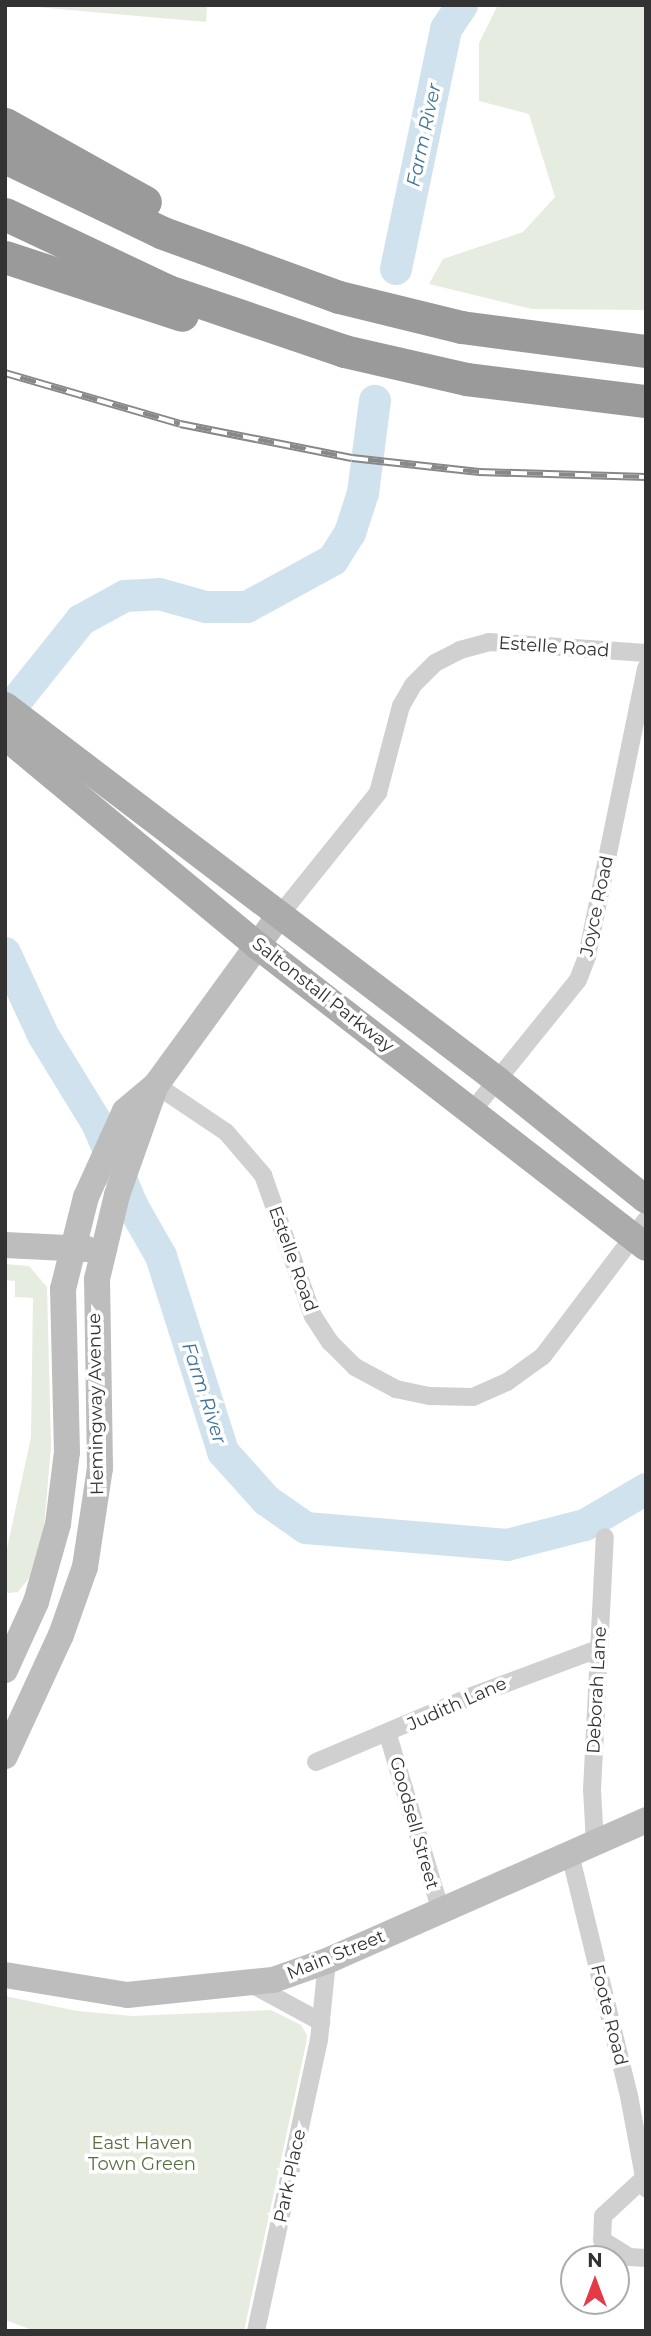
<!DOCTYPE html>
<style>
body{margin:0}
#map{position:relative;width:651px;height:2336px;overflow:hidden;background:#fff;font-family:Montserrat,sans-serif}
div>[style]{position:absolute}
.green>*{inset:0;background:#e6ecdf}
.river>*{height:32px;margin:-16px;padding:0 16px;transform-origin:16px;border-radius:16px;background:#cfe2ee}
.street>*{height:18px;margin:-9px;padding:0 9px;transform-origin:9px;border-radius:9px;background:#d0d0d0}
.secondary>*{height:26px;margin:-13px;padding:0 13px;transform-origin:13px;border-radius:13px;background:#bdbdbd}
.primary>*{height:28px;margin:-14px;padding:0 14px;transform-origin:14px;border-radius:14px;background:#ababab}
.highway>*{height:33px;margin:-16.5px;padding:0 16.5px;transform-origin:16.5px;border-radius:16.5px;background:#9a9a9a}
.rail>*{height:8px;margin-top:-4px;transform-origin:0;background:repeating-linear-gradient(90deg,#fff 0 16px,#888 0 32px);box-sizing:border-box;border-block:2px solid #888}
span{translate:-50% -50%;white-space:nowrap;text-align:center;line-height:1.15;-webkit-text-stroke:7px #fff;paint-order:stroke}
.street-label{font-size:18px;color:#333}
.park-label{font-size:18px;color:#56703f}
.water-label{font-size:19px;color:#3f7597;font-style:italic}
.frame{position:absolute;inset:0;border:7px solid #333;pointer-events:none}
.north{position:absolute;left:560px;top:2245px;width:70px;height:70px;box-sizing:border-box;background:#fff;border:2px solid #adadad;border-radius:50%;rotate:0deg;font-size:19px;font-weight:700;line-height:28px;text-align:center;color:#333}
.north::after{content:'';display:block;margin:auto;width:24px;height:32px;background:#e63946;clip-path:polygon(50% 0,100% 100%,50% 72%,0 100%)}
</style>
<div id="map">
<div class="green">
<i style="clip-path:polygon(14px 5px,207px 5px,206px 22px)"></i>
<i style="clip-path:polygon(498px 5px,646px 5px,646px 310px,532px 309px,429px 284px,443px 259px,523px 232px,555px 197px,529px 114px,479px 101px,479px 43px)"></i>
<i style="clip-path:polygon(5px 1264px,29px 1266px,47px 1287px,51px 1446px,44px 1528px,29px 1578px,18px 1592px,9px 1593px,5px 1592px,5px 1558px,31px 1437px,33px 1298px,15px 1297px,15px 1281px,5px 1280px)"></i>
<i style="clip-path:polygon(5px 1996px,77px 2011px,133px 2016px,271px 2010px,301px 2025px,307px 2035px,306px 2044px,244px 2331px,35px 2331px,5px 2320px)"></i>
</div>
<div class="river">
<i style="left:396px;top:269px;width:245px;rotate:-78.2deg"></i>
<i style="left:446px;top:29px;width:29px;rotate:-56deg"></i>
<i style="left:5px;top:715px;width:122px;rotate:-51.3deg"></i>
<i style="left:81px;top:620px;width:50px;rotate:-28.6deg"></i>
<i style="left:125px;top:596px;width:34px;rotate:-3deg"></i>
<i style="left:159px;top:594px;width:49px;rotate:15.5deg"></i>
<i style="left:206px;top:607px;width:41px"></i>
<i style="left:247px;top:607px;width:98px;rotate:-28.7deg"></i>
<i style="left:333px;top:560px;width:32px;rotate:-58deg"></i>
<i style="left:350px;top:533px;width:42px;rotate:-72deg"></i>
<i style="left:363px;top:493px;width:93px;rotate:-82.6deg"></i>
<i style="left:5px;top:953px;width:90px;rotate:65.1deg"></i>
<i style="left:43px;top:1035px;width:103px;rotate:58.5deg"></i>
<i style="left:97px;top:1123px;width:91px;rotate:66.8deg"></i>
<i style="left:133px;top:1207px;width:56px;rotate:60.3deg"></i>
<i style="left:161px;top:1256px;width:206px;rotate:72.4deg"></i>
<i style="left:223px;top:1452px;width:64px;rotate:48.1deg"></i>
<i style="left:266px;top:1500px;width:49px;rotate:35deg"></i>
<i style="left:306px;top:1528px;width:202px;rotate:4.8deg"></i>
<i style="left:507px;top:1545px;width:81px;rotate:-14.4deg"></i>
<i style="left:585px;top:1525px;width:71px;rotate:-30.5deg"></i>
</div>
<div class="street">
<i style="left:279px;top:916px;width:158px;rotate:-51.2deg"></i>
<i style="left:378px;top:793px;width:90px;rotate:-75.2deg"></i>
<i style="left:401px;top:706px;width:24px;rotate:-60deg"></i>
<i style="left:413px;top:685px;width:31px;rotate:-45deg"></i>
<i style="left:435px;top:663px;width:28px;rotate:-27deg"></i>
<i style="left:460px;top:650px;width:30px;rotate:-15deg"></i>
<i style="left:489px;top:642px;width:157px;rotate:4deg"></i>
<i style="left:156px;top:1085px;width:84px;rotate:33.9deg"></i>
<i style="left:226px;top:1132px;width:57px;rotate:49.3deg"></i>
<i style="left:263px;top:1175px;width:150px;rotate:70.5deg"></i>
<i style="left:313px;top:1316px;width:31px;rotate:57deg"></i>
<i style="left:330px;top:1342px;width:35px;rotate:45deg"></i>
<i style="left:355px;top:1367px;width:47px;rotate:28.2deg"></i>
<i style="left:396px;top:1389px;width:35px;rotate:12deg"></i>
<i style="left:430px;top:1396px;width:43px;rotate:1.3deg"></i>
<i style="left:473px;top:1397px;width:37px;rotate:-24deg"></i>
<i style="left:507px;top:1382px;width:44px;rotate:-35.8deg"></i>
<i style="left:543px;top:1356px;width:171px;rotate:-52.9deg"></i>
<i style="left:473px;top:1110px;width:167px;rotate:-51.1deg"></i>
<i style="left:578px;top:980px;width:26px;rotate:-69deg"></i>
<i style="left:587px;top:956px;width:294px;rotate:-78.4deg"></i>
<i style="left:388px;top:1735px;width:185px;rotate:73.3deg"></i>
<i style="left:316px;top:1762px;width:169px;rotate:-22.9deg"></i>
<i style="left:472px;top:1696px;width:134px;rotate:-20.5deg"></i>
<i style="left:595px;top:1843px;width:53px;rotate:-93.2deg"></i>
<i style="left:592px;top:1790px;width:253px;rotate:-87.1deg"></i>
<i style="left:570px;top:1854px;width:249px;rotate:76.3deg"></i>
<i style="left:629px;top:2096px;width:94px;rotate:79.5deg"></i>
<i style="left:251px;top:1984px;width:80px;rotate:28.5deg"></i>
<i style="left:644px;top:2178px;width:56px;rotate:137.2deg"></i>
<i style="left:603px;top:2216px;width:24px;rotate:92deg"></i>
<i style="left:602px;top:2240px;width:32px;rotate:32deg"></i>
<i style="left:629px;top:2257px;width:17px;rotate:3deg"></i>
<i style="left:256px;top:2331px;width:298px;rotate:-77.8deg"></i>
<i style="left:319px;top:2040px;width:79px;rotate:-84.2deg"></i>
</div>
<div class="secondary">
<i style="left:5px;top:1245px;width:82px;rotate:2.8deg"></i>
<i style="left:5px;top:1670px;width:75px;rotate:-65.5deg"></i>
<i style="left:36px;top:1602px;width:81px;rotate:-74.2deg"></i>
<i style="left:58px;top:1524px;width:73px;rotate:-82.9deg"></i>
<i style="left:67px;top:1452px;width:163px;rotate:-91.4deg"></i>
<i style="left:63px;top:1289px;width:95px;rotate:-76deg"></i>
<i style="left:86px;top:1197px;width:94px;rotate:-65.6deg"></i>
<i style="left:125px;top:1111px;width:40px;rotate:-40deg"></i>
<i style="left:156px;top:1085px;width:209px;rotate:-54deg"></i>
<i style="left:5px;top:1756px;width:133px;rotate:-65.2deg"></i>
<i style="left:61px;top:1635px;width:72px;rotate:-70.6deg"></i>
<i style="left:85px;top:1567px;width:100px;rotate:-81.4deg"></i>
<i style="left:100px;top:1468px;width:189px;rotate:-90.9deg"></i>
<i style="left:97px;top:1279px;width:86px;rotate:-76.6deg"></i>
<i style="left:117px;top:1195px;width:117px;rotate:-70.5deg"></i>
<i style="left:5px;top:1975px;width:124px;rotate:9.3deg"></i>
<i style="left:127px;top:1995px;width:147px;rotate:-5.9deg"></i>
<i style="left:273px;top:1980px;width:57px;rotate:-19.4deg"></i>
<i style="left:327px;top:1961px;width:349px;rotate:-23.8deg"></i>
</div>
<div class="primary">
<i style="left:5px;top:706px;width:618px;rotate:37.24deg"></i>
<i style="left:497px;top:1080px;width:191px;rotate:38.8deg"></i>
<i style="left:5px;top:736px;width:329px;rotate:39.7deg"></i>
<i style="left:258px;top:946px;width:491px;rotate:37.8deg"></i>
</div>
<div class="highway">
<i style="left:5px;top:124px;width:160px;rotate:29.1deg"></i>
<i style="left:5px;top:157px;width:175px;rotate:25.7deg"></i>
<i style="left:163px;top:233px;width:187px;rotate:20deg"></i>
<i style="left:339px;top:297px;width:126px;rotate:13.8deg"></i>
<i style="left:461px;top:327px;width:187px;rotate:7.4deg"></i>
<i style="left:5px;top:214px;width:180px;rotate:25.3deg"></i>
<i style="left:168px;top:291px;width:186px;rotate:18.8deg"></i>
<i style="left:344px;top:351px;width:125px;rotate:12.9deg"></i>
<i style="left:466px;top:379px;width:181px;rotate:7deg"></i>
<i style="left:5px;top:257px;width:186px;rotate:18.1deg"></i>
</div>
<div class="rail">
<i style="left:5px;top:373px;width:182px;rotate:16.2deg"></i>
<i style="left:180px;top:424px;width:175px;rotate:11.2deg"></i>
<i style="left:352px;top:458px;width:128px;rotate:6.3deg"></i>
<i style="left:479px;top:472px;width:167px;rotate:1.7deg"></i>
</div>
<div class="street-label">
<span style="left:554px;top:647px;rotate:4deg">Estelle Road</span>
<span style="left:597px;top:906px;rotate:-78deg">Joyce Road</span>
<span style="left:323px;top:995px;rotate:38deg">Saltonstall Parkway</span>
<span style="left:293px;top:1259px;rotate:70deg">Estelle Road</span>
<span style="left:96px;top:1404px;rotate:-91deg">Hemingway Avenue</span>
<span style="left:597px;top:1690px;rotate:-87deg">Deborah Lane</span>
<span style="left:457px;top:1704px;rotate:-24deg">Judith Lane</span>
<span style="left:414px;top:1823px;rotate:74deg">Goodsell Street</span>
<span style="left:336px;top:1955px;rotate:-22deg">Main Street</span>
<span style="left:609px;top:2015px;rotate:76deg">Foote Road</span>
<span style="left:290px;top:2176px;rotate:-78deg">Park Place</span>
</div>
<div class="park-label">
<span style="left:142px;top:2154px">East Haven<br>Town Green</span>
</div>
<div class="water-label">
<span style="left:424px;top:135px;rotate:-78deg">Farm River</span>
<span style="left:204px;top:1393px;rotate:72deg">Farm River</span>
</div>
<div class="frame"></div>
<div class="north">N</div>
</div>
